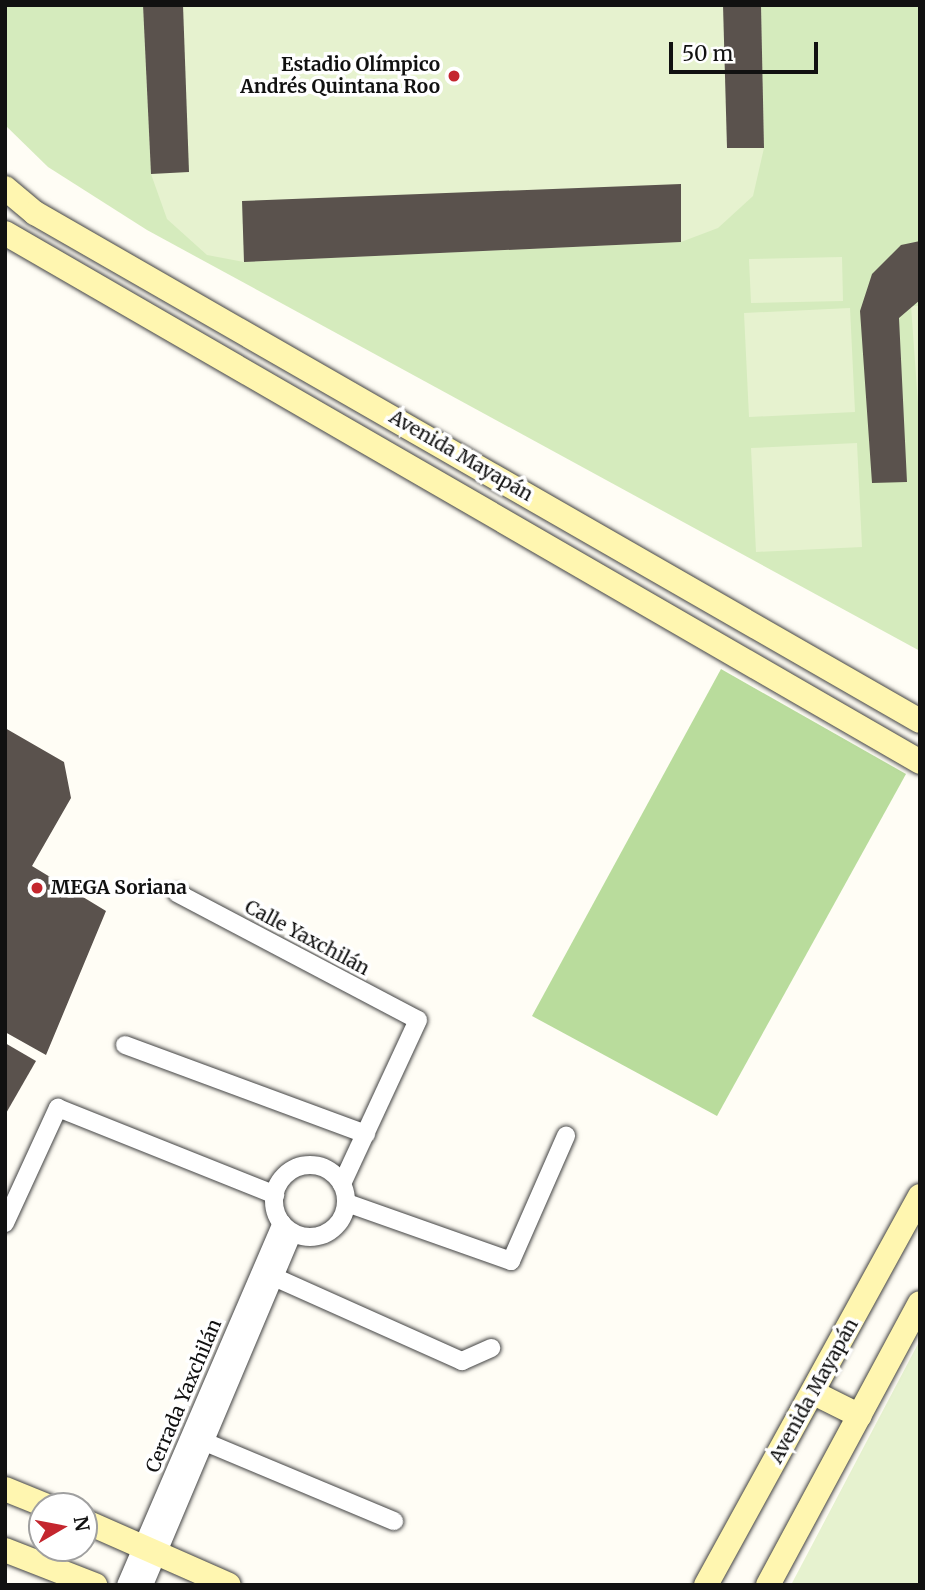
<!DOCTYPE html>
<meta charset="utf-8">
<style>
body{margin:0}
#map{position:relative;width:925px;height:1590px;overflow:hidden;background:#fffdf5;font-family:Merriweather,serif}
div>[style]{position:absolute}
.green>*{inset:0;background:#d5ebbd}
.forest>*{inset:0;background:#b9dc9c}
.pitch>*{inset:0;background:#e6f2cf}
.building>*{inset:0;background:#5a524d}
.roads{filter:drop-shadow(0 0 2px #444) drop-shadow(0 0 2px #444)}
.street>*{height:18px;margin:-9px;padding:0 9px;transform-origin:9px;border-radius:9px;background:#fff}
.street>.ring{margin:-9px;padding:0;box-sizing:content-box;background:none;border:18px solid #fff;border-radius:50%}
.secondary>*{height:24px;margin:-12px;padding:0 12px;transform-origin:12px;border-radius:12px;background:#fff6b0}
.dots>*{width:19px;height:19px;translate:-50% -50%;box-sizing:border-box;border:4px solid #fff;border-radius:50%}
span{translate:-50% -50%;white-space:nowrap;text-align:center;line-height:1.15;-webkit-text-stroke:7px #fff;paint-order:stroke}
.poi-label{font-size:19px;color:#111;font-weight:700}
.right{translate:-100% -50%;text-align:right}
.left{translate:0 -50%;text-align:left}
.street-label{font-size:19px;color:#111}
.frame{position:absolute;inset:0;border:7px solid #111;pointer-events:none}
.north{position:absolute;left:28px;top:1492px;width:70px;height:70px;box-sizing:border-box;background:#fff;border:2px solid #a0a0a0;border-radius:50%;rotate:80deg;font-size:19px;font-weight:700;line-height:28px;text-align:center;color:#111}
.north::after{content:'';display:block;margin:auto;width:24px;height:32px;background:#c4262e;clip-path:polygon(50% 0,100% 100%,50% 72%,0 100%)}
.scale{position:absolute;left:669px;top:42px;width:149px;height:32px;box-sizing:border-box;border:4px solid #111;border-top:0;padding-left:9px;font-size:21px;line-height:24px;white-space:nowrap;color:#111;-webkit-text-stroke:5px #fff;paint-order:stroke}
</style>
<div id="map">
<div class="green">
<i style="clip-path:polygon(5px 5px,920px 5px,920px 651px,147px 230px,48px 167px,5px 125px)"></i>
</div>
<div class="forest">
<i style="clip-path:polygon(721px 669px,906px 774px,717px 1116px,532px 1016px)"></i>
</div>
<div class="pitch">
<i style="clip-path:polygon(143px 5px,761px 5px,764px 148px,753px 196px,718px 228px,681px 242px,244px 262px,207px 255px,167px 219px,151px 174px)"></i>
<i style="clip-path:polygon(842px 257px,843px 301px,751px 303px,749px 259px)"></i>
<i style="clip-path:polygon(911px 306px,920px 306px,920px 431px)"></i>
<i style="clip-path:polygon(850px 308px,855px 412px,749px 417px,744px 313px)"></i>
<i style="clip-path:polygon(857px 443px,862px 547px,756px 552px,751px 448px)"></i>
<i style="clip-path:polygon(920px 1340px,920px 1585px,791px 1585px)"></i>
</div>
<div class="building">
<i style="clip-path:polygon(143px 5px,183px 5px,189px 172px,151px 174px)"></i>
<i style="clip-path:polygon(723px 5px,761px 5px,764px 148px,727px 148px)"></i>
<i style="clip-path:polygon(681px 184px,681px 242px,244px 262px,242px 201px)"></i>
<i style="clip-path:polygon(920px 241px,920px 300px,899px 318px,907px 482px,872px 483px,860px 311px,872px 274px,901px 245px)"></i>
<i style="clip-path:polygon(5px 728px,64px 762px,71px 798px,32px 866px,106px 911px,46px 1055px,5px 1032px)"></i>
<i style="clip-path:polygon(5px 1043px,36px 1061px,5px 1115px)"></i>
</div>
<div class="roads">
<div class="street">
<i style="left:177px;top:893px;width:272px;rotate:27.8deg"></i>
<i style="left:418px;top:1020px;width:181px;rotate:114.9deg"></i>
<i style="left:125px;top:1045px;width:257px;rotate:20.3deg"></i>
<i class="ring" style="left:274px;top:1165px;width:54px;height:54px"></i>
<i style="left:347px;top:1203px;width:174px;rotate:19.5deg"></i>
<i style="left:511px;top:1261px;width:137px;rotate:-66.3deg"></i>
<i style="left:5px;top:1223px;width:127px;rotate:-65.3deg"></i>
<i style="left:58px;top:1108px;width:234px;rotate:21.8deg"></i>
<i style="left:274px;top:1277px;width:206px;rotate:24.1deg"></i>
<i style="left:462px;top:1361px;width:32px;rotate:-24deg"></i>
<i style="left:205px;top:1442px;width:205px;rotate:22.7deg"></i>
<i style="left:126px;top:1585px;width:394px;rotate:-66.7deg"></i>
<i style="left:144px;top:1585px;width:382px;rotate:-67.1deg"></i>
</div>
<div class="secondary">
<i style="left:5px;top:188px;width:39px;rotate:40deg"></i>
<i style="left:35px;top:213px;width:1020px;rotate:29.86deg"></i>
<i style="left:5px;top:233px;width:1057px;rotate:30.03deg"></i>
<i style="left:814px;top:1393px;width:51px;rotate:26.6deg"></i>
<i style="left:5px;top:1489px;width:45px;rotate:22deg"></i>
<i style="left:84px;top:1521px;width:158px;rotate:23.8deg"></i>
<i style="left:5px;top:1550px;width:97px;rotate:21.3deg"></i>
<i style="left:706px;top:1585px;width:444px;rotate:-61.2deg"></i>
<i style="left:768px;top:1585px;width:320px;rotate:-61.7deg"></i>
</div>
</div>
<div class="dots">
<i style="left:454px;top:76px;background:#c4262e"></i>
<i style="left:37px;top:888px;background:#c4262e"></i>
</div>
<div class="poi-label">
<span class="right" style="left:440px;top:76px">Estadio Olímpico<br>Andrés Quintana Roo</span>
<span class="left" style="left:51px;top:888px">MEGA Soriana</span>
</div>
<div class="street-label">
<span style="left:461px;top:456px;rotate:30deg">Avenida Mayapán</span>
<span style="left:307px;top:938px;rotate:28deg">Calle Yaxchilán</span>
<span style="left:814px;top:1391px;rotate:-61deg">Avenida Mayapán</span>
<span style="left:184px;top:1396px;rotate:-67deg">Cerrada Yaxchilán</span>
</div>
<div class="frame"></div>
<div class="north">N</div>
<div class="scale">50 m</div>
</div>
